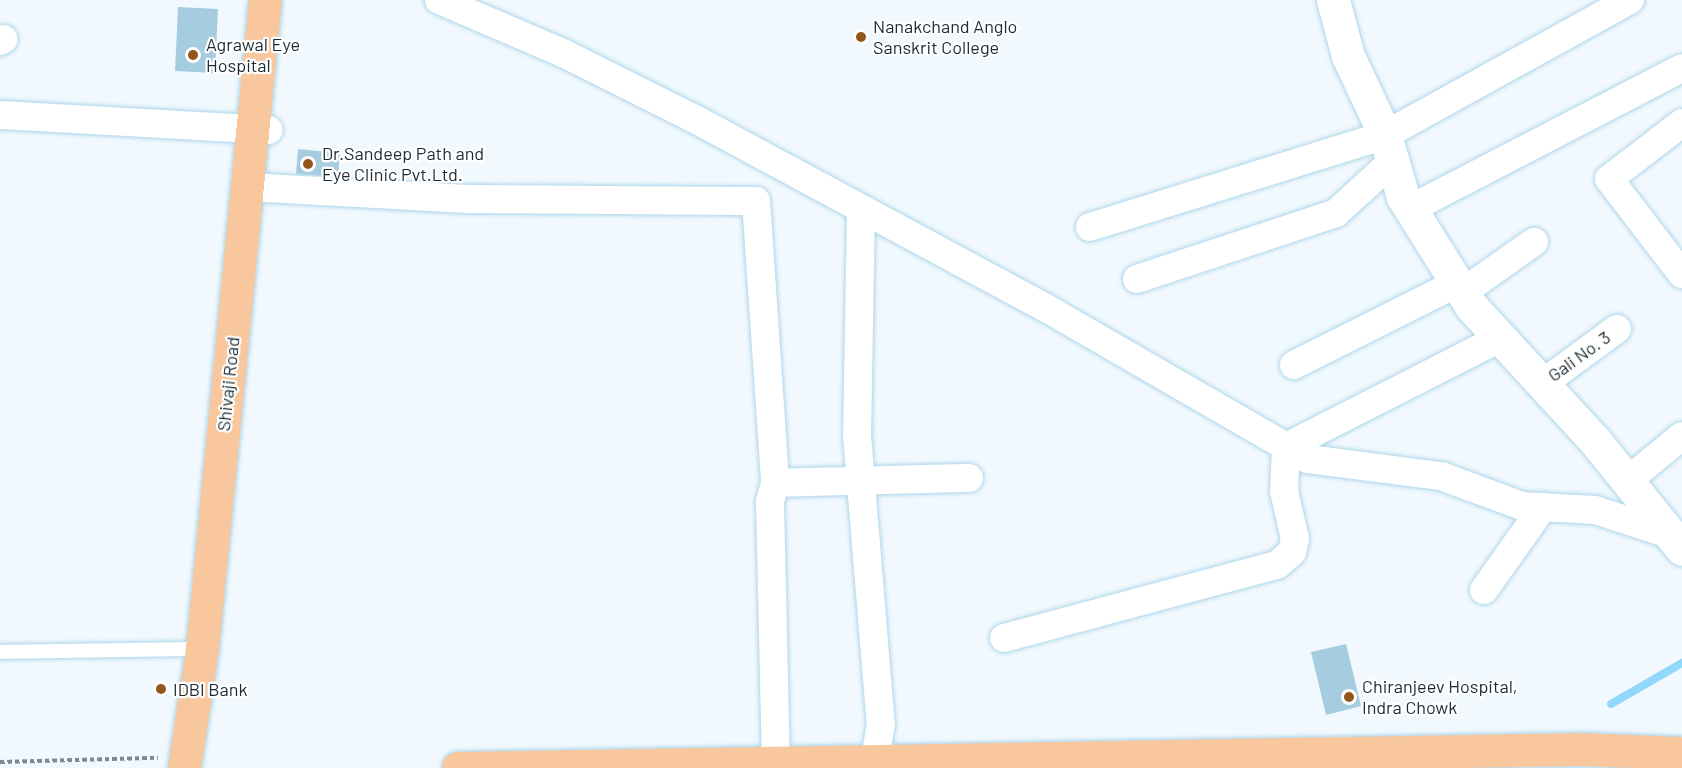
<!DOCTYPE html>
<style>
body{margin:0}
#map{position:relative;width:1682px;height:768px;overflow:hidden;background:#f2f9fe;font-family:Barlow,sans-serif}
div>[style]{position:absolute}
.stream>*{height:8px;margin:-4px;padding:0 4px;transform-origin:4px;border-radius:4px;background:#90d8fc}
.building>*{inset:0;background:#a6cce0}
.path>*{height:4px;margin-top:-2px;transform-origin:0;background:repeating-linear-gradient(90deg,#7e8990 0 4.5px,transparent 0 7.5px)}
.roads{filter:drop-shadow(0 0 2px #afd6eb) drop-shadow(0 0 2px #afd6eb)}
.lane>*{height:14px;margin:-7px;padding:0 7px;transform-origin:7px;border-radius:7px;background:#fff}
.street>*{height:28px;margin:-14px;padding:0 14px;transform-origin:14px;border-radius:14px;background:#fff}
.secondary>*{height:33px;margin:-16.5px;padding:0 16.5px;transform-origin:16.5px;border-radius:16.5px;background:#fff}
.primary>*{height:33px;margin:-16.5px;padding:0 16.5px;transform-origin:16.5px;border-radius:16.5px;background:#f8c79d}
.dots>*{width:16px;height:16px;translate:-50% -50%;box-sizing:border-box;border:3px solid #fff;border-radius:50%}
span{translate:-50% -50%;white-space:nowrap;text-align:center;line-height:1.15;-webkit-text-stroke:4.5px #fff;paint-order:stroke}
.poi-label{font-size:18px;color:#1c2b33}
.left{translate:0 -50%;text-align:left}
.street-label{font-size:18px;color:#1c2b33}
</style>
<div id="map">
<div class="stream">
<i style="left:1611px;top:704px;width:82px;rotate:-30deg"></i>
</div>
<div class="building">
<i style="clip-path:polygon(178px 7px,218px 9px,215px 73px,175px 71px)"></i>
<i style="clip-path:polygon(298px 149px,340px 153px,338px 177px,296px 174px)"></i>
<i style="clip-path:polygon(1346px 644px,1361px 706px,1326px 715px,1311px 652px)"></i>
</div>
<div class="path">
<i style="left:0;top:762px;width:158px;rotate:-1.5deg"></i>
</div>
<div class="roads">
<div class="lane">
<i style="left:0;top:652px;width:202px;rotate:-0.9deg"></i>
</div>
<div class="street">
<i style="left:439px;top:0;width:137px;rotate:23.2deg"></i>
<i style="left:565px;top:54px;width:145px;rotate:26.6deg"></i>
<i style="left:695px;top:119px;width:399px;rotate:28.3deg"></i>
<i style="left:1046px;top:308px;width:302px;rotate:30deg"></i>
<i style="left:1308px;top:459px;width:134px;rotate:7.3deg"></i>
<i style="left:1441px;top:476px;width:86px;rotate:20.3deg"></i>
<i style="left:1522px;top:506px;width:73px;rotate:3.1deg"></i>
<i style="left:1595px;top:510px;width:71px;rotate:17.9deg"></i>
<i style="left:0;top:41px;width:4px;rotate:-27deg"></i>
<i style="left:0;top:115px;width:269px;rotate:3.2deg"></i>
<i style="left:1682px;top:123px;width:92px;rotate:142.5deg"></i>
<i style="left:1609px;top:179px;width:120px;rotate:52.5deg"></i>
<i style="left:247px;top:187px;width:225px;rotate:3.1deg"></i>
<i style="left:472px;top:199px;width:284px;rotate:0.4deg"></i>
<i style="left:756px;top:201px;width:283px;rotate:86.1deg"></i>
<i style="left:775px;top:483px;width:20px;rotate:105deg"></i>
<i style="left:770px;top:502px;width:258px;rotate:88.7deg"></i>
<i style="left:861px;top:209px;width:226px;rotate:91deg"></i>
<i style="left:857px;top:435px;width:290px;rotate:85.3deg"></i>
<i style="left:881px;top:724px;width:35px;rotate:100deg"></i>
<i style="left:1410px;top:209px;width:306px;rotate:-27.4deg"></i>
<i style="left:1090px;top:227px;width:309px;rotate:-17.3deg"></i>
<i style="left:1385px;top:135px;width:280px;rotate:-28.9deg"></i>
<i style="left:1137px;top:279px;width:210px;rotate:-18.3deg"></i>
<i style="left:1336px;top:213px;width:77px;rotate:-42.4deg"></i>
<i style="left:1463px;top:292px;width:87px;rotate:-35.2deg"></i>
<i style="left:1294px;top:365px;width:182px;rotate:-26.7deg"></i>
<i style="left:1542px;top:384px;width:93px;rotate:-36.3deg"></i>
<i style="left:1626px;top:482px;width:72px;rotate:-39.4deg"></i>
<i style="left:775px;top:483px;width:194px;rotate:-1.5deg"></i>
<i style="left:1484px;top:590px;width:102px;rotate:-54.6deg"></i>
<i style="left:1004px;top:638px;width:283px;rotate:-15deg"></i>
<i style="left:1277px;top:565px;width:20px;rotate:-41deg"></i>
<i style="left:1292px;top:552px;width:13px;rotate:-77deg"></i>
<i style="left:1295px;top:539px;width:49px;rotate:-102.9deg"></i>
<i style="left:1284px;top:491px;width:44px;rotate:-87.4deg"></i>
<i style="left:1286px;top:447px;width:240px;rotate:-27deg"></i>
</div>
<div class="secondary">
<i style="left:1333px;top:0;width:58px;rotate:75deg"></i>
<i style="left:1348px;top:56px;width:87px;rotate:64.9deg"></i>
<i style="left:1385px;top:135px;width:65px;rotate:73.8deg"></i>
<i style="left:1403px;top:197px;width:128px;rotate:58deg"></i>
<i style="left:1471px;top:306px;width:185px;rotate:47.4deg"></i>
<i style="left:1596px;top:442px;width:137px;rotate:51.2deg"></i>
</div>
<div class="primary">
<i style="left:184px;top:768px;width:120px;rotate:-81.4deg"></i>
<i style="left:202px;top:649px;width:652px;rotate:-84.46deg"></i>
<i style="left:458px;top:768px;width:1123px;rotate:-0.97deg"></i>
<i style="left:1581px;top:749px;width:101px;rotate:2.3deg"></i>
</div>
</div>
<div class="dots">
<i style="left:861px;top:37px;background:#935519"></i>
<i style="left:193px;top:55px;background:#935519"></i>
<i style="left:308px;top:164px;background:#935519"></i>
<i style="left:161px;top:689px;background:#935519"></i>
<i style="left:1349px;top:697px;background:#935519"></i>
</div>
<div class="poi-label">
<span class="left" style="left:873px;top:37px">Nanakchand Anglo<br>Sanskrit College</span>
<span class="left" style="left:206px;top:55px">Agrawal Eye<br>Hospital</span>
<span class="left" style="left:322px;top:164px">Dr.Sandeep Path and<br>Eye Clinic Pvt.Ltd.</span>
<span class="left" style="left:1362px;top:697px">Chiranjeev Hospital,<br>Indra Chowk</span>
<span class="left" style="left:173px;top:689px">IDBI Bank</span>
</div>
<div class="street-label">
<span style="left:1579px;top:356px;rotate:-36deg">Gali No. 3</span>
<span style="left:228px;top:384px;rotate:-84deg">Shivaji Road</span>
</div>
</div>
